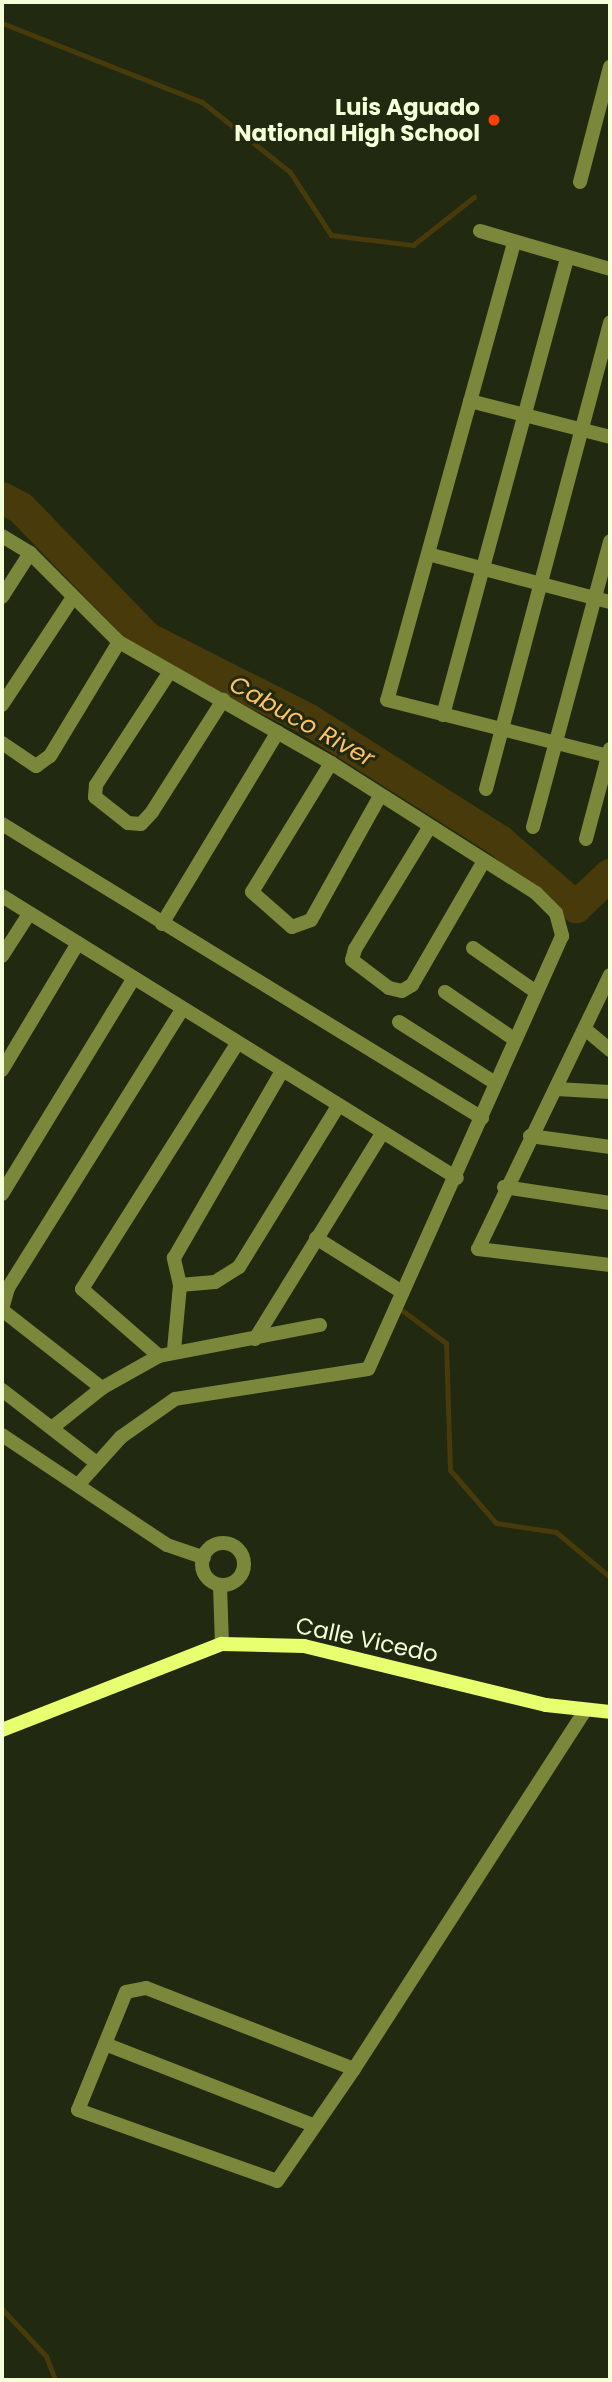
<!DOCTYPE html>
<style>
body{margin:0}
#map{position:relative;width:612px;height:2382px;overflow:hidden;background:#212910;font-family:Poppins,sans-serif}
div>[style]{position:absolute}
.stream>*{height:5px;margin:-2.5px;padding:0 2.5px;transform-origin:2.5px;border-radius:2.5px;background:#483a0a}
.river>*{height:32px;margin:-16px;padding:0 16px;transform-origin:16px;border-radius:16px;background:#483a0a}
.street>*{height:14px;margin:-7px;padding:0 7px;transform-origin:7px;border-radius:7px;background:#7b883b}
.street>.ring{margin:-7px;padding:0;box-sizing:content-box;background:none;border:14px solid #7b883b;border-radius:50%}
.secondary>*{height:14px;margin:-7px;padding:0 7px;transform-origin:7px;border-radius:7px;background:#e8ff6f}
.dots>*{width:19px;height:19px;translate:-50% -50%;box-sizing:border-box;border:4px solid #212910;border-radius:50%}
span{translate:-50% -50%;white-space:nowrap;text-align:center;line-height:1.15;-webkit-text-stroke:6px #212910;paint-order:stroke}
.poi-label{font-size:23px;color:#f5ffd8;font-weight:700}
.right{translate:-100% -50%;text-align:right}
.street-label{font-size:23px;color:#f5ffd8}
.water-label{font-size:24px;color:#ffc166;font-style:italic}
.frame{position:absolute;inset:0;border:4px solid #f5ffd8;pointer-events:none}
</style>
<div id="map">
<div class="stream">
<i style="left:2px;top:23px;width:215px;rotate:21.6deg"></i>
<i style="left:202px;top:102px;width:112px;rotate:38.5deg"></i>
<i style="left:290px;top:172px;width:75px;rotate:56.9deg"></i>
<i style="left:331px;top:235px;width:83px;rotate:7deg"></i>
<i style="left:413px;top:245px;width:78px;rotate:-38.2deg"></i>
<i style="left:403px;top:1311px;width:54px;rotate:36.7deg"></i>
<i style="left:446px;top:1343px;width:127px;rotate:88.2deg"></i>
<i style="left:450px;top:1470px;width:70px;rotate:49deg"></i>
<i style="left:496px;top:1523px;width:61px;rotate:8.5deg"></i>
<i style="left:556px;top:1532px;width:70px;rotate:39.8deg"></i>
<i style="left:2px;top:2309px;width:64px;rotate:46.9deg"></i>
<i style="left:46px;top:2356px;width:26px;rotate:69deg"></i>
</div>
<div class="river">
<i style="left:2px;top:498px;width:21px;rotate:28deg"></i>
<i style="left:21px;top:508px;width:181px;rotate:45.9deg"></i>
<i style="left:147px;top:638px;width:182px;rotate:26.8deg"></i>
<i style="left:309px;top:720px;width:226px;rotate:32.4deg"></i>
<i style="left:500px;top:841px;width:101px;rotate:41deg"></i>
<i style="left:576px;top:907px;width:47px;rotate:-43.3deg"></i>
</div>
<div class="street">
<i style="left:580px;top:182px;width:119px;rotate:-75.4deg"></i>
<i style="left:480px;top:231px;width:135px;rotate:16.3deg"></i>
<i style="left:514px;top:243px;width:474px;rotate:105.5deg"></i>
<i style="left:387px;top:700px;width:228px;rotate:14.2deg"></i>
<i style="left:470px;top:401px;width:145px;rotate:14.4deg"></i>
<i style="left:2px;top:536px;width:33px;rotate:31deg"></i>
<i style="left:30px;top:553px;width:126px;rotate:45deg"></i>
<i style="left:119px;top:642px;width:244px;rotate:29.7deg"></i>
<i style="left:331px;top:763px;width:243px;rotate:32.4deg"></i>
<i style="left:536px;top:893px;width:28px;rotate:45deg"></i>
<i style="left:556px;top:913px;width:24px;rotate:75deg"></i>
<i style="left:562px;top:936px;width:474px;rotate:114.1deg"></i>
<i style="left:368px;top:1369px;width:195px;rotate:171.2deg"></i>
<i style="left:175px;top:1399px;width:66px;rotate:144.9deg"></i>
<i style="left:121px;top:1437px;width:64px;rotate:131.9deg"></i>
<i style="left:428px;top:554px;width:188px;rotate:14.8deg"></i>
<i style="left:2px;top:597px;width:52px;rotate:-57.5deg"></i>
<i style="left:169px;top:673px;width:134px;rotate:123.1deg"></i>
<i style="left:96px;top:785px;width:12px;rotate:95deg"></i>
<i style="left:95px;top:797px;width:42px;rotate:38.2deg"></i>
<i style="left:128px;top:823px;width:13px;rotate:4deg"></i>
<i style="left:141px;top:824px;width:16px;rotate:-47deg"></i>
<i style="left:152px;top:812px;width:133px;rotate:-57.6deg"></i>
<i style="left:2px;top:705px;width:127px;rotate:-56.6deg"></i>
<i style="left:443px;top:715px;width:474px;rotate:-74.8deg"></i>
<i style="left:2px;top:743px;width:41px;rotate:34.1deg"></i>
<i style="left:36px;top:766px;width:17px;rotate:-36deg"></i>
<i style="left:50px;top:756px;width:133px;rotate:-58.8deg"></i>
<i style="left:331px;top:763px;width:151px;rotate:121.5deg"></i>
<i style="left:252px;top:892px;width:53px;rotate:41.2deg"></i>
<i style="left:292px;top:927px;width:20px;rotate:-20deg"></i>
<i style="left:311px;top:920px;width:140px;rotate:-60.9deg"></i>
<i style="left:486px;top:789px;width:483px;rotate:-75.1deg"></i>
<i style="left:2px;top:824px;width:563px;rotate:31.49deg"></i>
<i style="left:533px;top:827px;width:296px;rotate:-74.9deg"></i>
<i style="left:429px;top:828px;width:142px;rotate:121.4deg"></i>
<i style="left:355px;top:949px;width:11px;rotate:105deg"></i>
<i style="left:352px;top:960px;width:46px;rotate:37.1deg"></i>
<i style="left:389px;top:988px;width:13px;rotate:13deg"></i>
<i style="left:402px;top:991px;width:12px;rotate:-31deg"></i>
<i style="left:412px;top:985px;width:143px;rotate:-59.9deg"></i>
<i style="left:586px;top:839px;width:93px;rotate:-75.1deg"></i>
<i style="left:2px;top:896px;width:535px;rotate:31.79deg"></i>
<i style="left:162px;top:924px;width:224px;rotate:-58.9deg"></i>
<i style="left:473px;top:948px;width:77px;rotate:34.9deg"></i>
<i style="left:2px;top:956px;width:50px;rotate:-57.3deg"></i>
<i style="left:610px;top:975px;width:304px;rotate:115.7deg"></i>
<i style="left:478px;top:1249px;width:133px;rotate:6.9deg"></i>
<i style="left:445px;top:992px;width:83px;rotate:34.3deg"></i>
<i style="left:399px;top:1022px;width:110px;rotate:32.4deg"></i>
<i style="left:585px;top:1029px;width:33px;rotate:40deg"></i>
<i style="left:2px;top:1070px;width:148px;rotate:-59.1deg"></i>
<i style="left:556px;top:1089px;width:54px;rotate:3.2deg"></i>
<i style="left:530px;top:1136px;width:81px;rotate:7.8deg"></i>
<i style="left:504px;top:1187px;width:107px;rotate:8.6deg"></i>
<i style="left:2px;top:1194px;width:253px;rotate:-58.6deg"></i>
<i style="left:316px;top:1238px;width:102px;rotate:32.1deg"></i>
<i style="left:180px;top:1285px;width:35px;rotate:-5deg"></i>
<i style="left:215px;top:1282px;width:28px;rotate:-32deg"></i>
<i style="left:239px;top:1267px;width:187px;rotate:-58.4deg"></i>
<i style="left:2px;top:1309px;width:22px;rotate:-74deg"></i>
<i style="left:8px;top:1288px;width:328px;rotate:-58deg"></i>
<i style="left:2px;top:1310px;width:127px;rotate:38deg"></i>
<i style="left:255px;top:1339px;width:240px;rotate:-58.3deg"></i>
<i style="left:174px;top:1350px;width:65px;rotate:-84.7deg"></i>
<i style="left:180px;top:1285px;width:28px;rotate:-103deg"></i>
<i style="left:174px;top:1258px;width:214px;rotate:-60deg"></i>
<i style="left:159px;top:1356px;width:102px;rotate:-139deg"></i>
<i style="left:82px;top:1289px;width:289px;rotate:-57.7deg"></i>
<i style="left:2px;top:1390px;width:118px;rotate:37.7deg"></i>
<i style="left:53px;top:1427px;width:63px;rotate:-38.5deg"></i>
<i style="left:102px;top:1388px;width:65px;rotate:-29.3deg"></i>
<i style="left:159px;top:1356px;width:164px;rotate:-10.9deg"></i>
<i style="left:2px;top:1435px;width:198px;rotate:33.7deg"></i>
<i style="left:167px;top:1545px;width:39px;rotate:19deg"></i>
<i class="ring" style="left:202px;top:1543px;width:28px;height:28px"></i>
<i style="left:220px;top:1585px;width:59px;rotate:88.1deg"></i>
<i style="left:105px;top:2044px;width:225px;rotate:21.3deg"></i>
<i style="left:354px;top:2069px;width:223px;rotate:-158.7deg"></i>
<i style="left:146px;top:1988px;width:20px;rotate:169deg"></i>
<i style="left:126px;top:1992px;width:127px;rotate:112.1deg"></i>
<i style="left:78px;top:2110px;width:211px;rotate:19.6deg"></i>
<i style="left:277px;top:2181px;width:136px;rotate:-55.5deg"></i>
<i style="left:354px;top:2069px;width:426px;rotate:-57.2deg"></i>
</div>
<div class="secondary">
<i style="left:2px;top:1730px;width:236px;rotate:-21.4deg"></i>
<i style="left:222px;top:1644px;width:82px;rotate:1.4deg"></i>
<i style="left:304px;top:1646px;width:249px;rotate:13.7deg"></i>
<i style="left:546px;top:1705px;width:64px;rotate:6.2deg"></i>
</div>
<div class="dots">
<i style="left:494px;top:120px;background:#ff3f04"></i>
</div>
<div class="poi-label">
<span class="right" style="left:480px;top:120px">Luis Aguado<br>National High School</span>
</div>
<div class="street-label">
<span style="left:367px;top:1640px;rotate:12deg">Calle Vicedo</span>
</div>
<div class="water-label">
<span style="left:302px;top:721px;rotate:29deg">Cabuco River</span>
</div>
<div class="frame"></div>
</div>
